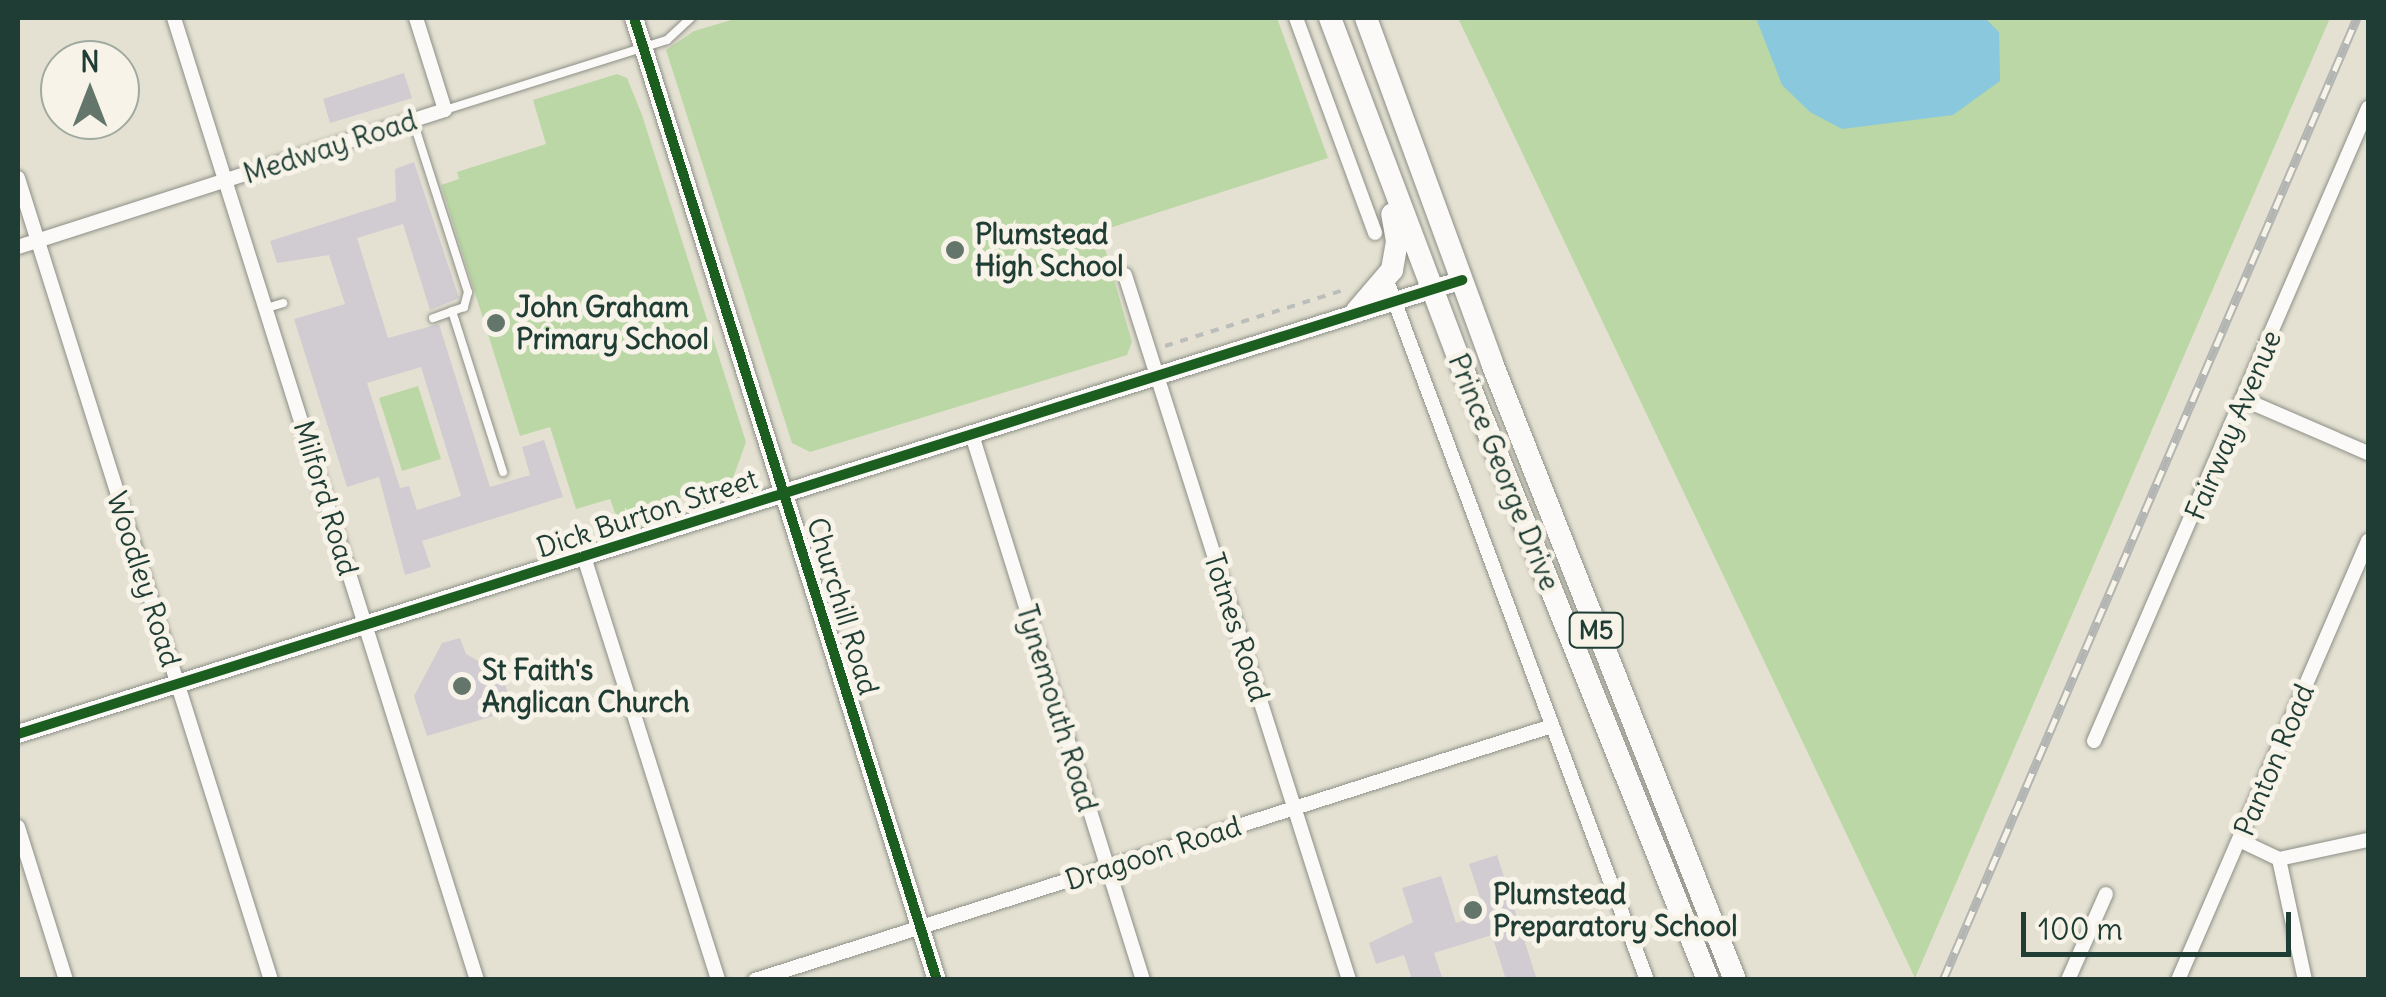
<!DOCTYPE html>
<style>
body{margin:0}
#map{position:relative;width:2386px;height:997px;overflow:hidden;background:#e4e1d2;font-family:Delius,sans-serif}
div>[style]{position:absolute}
.green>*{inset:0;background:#bbd7a5}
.water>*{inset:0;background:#8ac8dd}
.building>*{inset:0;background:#d0ccd2}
.path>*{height:4px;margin-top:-2px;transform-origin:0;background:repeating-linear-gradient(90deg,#bcbebb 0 8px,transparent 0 16px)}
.roads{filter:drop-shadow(0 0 2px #8d9087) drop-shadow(0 0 2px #8d9087)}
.service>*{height:8px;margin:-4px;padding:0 4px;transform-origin:4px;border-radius:4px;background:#fbfaf8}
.minor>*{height:14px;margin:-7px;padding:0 7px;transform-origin:7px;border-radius:7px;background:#fbfaf8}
.tertiary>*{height:18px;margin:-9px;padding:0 9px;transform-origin:9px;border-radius:9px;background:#fbfaf8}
.primary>*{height:22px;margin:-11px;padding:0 11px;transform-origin:11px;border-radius:11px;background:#fbfaf8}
.rail>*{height:9px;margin-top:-4.5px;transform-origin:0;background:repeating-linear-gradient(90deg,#f7f3e8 0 15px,#b2b5b2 0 30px);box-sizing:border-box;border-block:2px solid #b2b5b2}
.cycleway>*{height:10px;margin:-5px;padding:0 5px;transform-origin:5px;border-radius:5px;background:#1b5e20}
.dots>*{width:28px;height:28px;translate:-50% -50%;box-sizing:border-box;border:5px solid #f7f3e8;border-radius:50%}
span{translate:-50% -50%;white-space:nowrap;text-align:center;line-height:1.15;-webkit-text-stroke:10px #f7f3e8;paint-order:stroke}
.shield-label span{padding:2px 8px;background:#f7f3e8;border:2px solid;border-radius:8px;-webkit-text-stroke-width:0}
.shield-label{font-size:25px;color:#1f3d34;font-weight:700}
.street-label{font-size:28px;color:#1f3d34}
.poi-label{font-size:28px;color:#1f3d34;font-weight:700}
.left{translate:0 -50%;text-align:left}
.frame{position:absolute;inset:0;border:20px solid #1f3d34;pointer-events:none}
.north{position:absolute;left:40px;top:40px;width:100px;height:100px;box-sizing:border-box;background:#f7f3e8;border:2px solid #a1aaa0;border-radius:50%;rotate:0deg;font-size:28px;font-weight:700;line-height:40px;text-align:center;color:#1f3d34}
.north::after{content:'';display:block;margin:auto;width:35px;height:45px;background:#64766b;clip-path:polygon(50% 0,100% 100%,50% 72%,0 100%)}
.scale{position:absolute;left:2021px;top:912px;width:270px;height:45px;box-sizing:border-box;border:5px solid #1f3d34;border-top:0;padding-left:12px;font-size:30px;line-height:35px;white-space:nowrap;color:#1f3d34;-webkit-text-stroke:8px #f7f3e8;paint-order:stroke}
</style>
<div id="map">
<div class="green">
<i style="clip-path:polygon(738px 18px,1277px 18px,1328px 158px,1100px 231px,1132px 342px,1127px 355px,810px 452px,792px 443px,666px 50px,694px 31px)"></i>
<i style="clip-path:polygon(1458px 18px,2330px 18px,1915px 978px)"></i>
<i style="clip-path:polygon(617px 74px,627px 78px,642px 115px,746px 442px,732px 481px,617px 518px,610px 499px,576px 509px,550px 427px,520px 436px,441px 185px,459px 179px,457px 172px,546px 144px,533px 100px)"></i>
<i style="clip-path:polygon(418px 386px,441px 459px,402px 471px,379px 398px)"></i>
</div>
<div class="water">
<i style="clip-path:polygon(1756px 18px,1985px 18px,1999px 32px,2000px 81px,1953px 115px,1842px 129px,1810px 112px,1782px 85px)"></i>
</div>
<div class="building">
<i style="clip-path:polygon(404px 73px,412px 98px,330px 123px,323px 99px)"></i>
<i style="clip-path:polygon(evenodd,414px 162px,459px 298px,430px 310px,403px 224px,357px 238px,388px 338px,439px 324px,490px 487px,530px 475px,522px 447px,544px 440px,563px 497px,422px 541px,431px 567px,405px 575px,379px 477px,347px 487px,294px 319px,345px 304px,329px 255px,277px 263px,270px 241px,396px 201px,395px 169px,414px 162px,421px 367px,461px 496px,417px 510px,409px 486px,400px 488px,367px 383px,421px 367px)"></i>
<i style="clip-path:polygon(460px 638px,466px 654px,480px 662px,496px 657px,508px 694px,498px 697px,503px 713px,427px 736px,414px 696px,442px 643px)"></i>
<i style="clip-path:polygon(1497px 855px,1537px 980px,1506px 980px,1492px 935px,1434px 953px,1443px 980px,1412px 980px,1404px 955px,1376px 964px,1369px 943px,1413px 922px,1402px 888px,1441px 876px,1456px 923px,1485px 913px,1469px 864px)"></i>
</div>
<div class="path">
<i style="left:1165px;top:346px;width:191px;rotate:-17.4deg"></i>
</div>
<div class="roads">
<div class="service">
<i style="left:445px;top:110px;width:233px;rotate:-17.5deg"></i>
<i style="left:667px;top:40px;width:33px;rotate:-43deg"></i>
<i style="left:413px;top:121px;width:180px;rotate:72.2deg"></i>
<i style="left:468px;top:292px;width:16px;rotate:105deg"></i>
<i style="left:464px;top:307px;width:33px;rotate:160deg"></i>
<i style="left:267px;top:308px;width:17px;rotate:-17deg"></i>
<i style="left:452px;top:311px;width:169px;rotate:72.4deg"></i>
</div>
<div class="minor">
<i style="left:174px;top:18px;width:1009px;rotate:72.52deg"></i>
<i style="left:1296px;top:18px;width:229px;rotate:69.8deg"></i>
<i style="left:18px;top:178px;width:841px;rotate:72.49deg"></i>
<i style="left:18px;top:247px;width:448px;rotate:-17.8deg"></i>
<i style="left:445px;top:110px;width:96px;rotate:-107.5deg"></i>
<i style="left:1125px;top:275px;width:740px;rotate:72.37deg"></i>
<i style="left:1387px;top:281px;width:746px;rotate:69.6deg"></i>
<i style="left:2243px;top:399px;width:136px;rotate:23.4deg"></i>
<i style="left:972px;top:435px;width:571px;rotate:72.58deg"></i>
<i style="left:584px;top:557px;width:444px;rotate:72.4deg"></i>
<i style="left:2094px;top:741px;width:690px;rotate:-66.59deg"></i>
<i style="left:18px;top:827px;width:160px;rotate:72.6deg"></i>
<i style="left:2239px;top:840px;width:44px;rotate:25.4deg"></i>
<i style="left:2279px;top:859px;width:91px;rotate:-12.1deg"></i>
<i style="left:2279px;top:859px;width:124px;rotate:77.9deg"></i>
<i style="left:755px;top:980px;width:836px;rotate:-17.68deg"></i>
<i style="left:2068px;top:980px;width:94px;rotate:-66.2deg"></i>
<i style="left:2178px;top:980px;width:479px;rotate:-66.6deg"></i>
</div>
<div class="tertiary">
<i style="left:634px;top:18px;width:1009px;rotate:72.52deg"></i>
<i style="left:18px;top:734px;width:1514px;rotate:-17.45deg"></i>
</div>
<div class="primary">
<i style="left:1330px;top:18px;width:379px;rotate:69.3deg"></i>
<i style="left:1464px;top:372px;width:655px;rotate:68.13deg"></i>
<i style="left:1366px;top:18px;width:367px;rotate:69.9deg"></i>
<i style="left:1492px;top:363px;width:663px;rotate:68.5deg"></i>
<i style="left:1357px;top:311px;width:54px;rotate:-49.5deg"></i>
<i style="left:1392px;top:270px;width:29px;rotate:-80deg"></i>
<i style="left:1397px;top:241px;width:27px;rotate:-100deg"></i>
</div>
</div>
<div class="rail">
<i style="left:1943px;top:980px;width:1047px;rotate:-66.72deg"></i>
</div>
<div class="cycleway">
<i style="left:634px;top:18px;width:1009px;rotate:72.52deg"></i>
<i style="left:18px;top:734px;width:1514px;rotate:-17.45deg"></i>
</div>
<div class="dots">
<i style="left:955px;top:250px;background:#64766b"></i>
<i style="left:496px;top:323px;background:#64766b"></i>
<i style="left:462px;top:686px;background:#64766b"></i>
<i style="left:1473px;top:910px;background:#64766b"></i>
</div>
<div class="shield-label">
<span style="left:1596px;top:630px">M5</span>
</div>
<div class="street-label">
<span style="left:330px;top:147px;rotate:-18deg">Medway Road</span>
<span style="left:2233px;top:425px;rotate:-67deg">Fairway Avenue</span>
<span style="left:1504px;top:472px;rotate:68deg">Prince George Drive</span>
<span style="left:326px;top:498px;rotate:73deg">Milford Road</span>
<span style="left:647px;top:513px;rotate:-18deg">Dick Burton Street</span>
<span style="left:144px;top:579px;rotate:72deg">Woodley Road</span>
<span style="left:843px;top:606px;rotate:73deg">Churchill Road</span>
<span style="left:1237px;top:627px;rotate:72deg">Totnes Road</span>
<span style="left:1057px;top:708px;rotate:73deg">Tynemouth Road</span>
<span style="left:2274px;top:760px;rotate:-67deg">Panton Road</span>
<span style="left:1153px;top:853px;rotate:-18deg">Dragoon Road</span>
</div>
<div class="poi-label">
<span class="left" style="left:975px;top:250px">Plumstead<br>High School</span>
<span class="left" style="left:516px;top:323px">John Graham<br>Primary School</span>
<span class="left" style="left:482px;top:686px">St Faith's<br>Anglican Church</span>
<span class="left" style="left:1493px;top:910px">Plumstead<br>Preparatory School</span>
</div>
<div class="frame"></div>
<div class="north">N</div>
<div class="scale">100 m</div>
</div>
